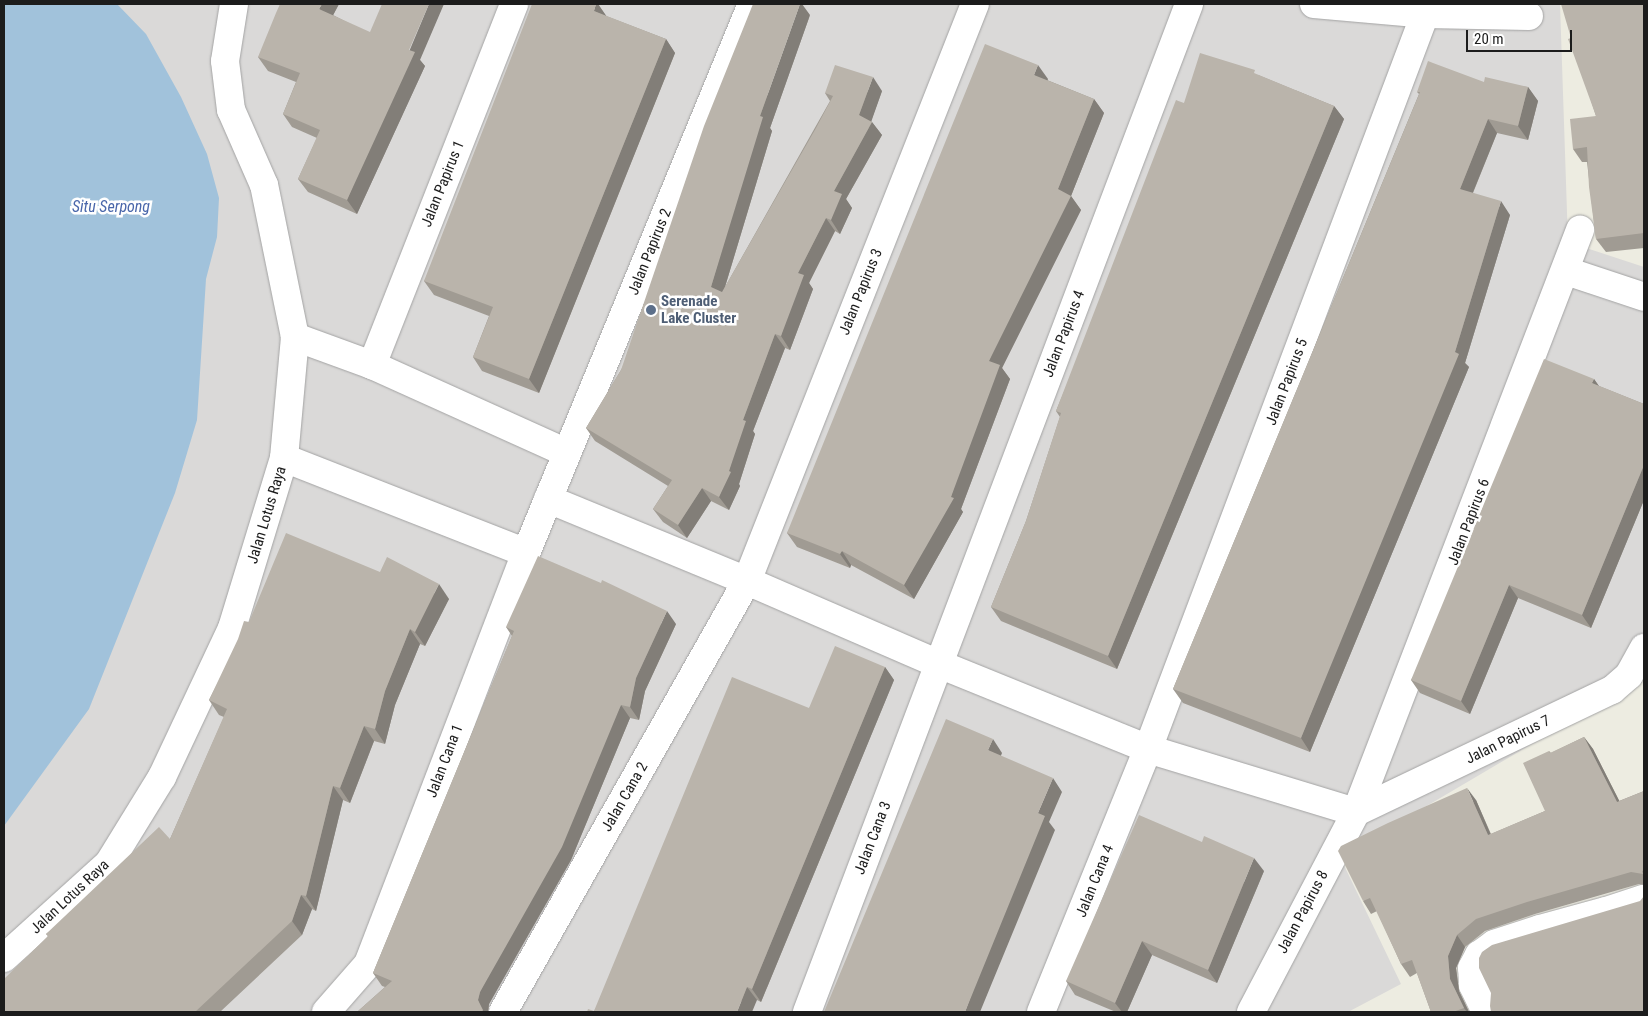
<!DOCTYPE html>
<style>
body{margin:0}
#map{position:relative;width:1648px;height:1016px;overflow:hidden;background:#edece1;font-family:"Roboto Condensed",sans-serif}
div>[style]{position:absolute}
.residential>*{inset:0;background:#dad9d8}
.water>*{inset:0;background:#a1c2db}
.roads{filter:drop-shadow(0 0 1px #a3a3a3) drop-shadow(0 0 1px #a3a3a3)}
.minor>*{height:28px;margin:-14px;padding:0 14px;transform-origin:14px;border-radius:14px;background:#fff}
.wall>*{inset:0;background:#a09b93}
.shaded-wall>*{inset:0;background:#827e78}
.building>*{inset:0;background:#bab4ab}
.dots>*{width:14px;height:14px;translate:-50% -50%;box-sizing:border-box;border:2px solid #fff;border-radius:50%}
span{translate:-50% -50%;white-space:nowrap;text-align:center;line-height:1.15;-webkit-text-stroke:5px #fff;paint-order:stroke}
.street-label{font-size:15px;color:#1c1c1c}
.service-label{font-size:15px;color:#4e5e75;font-weight:700}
.left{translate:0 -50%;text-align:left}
.water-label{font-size:16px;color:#4966aa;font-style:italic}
.frame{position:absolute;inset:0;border:5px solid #1c1c1c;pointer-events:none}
.scale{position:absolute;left:1466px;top:30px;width:106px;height:22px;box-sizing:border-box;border:2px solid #1c1c1c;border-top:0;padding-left:6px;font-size:15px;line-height:18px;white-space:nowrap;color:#1c1c1c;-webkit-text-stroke:4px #fff;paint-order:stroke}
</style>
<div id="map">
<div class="residential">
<i style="clip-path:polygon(4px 4px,1560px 4px,1568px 242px,1644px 267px,1644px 678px,1340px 857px,1401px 984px,1348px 1012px,4px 1012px)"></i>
</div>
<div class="water">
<i style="clip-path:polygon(4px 4px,117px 4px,146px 34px,181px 97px,207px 154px,219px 198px,217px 237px,206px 279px,197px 420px,175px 493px,89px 709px,4px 826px)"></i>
</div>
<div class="roads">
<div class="minor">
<i style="left:1314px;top:4px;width:111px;rotate:5.1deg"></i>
<i style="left:1425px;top:14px;width:104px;rotate:1.1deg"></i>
<i style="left:1566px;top:271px;width:82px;rotate:18.4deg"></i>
<i style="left:295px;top:337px;width:82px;rotate:20deg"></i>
<i style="left:372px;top:365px;width:214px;rotate:24.3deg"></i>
<i style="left:372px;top:365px;width:388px;rotate:-68.5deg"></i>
<i style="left:284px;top:458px;width:260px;rotate:21.4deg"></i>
<i style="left:548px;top:499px;width:215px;rotate:22.4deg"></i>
<i style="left:747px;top:581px;width:209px;rotate:23.4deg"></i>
<i style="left:939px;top:664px;width:226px;rotate:22.1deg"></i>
<i style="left:1148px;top:749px;width:217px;rotate:16.9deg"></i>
<i style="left:1356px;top:812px;width:284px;rotate:-25.5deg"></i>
<i style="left:1612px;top:690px;width:23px;rotate:-41deg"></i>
<i style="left:1629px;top:675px;width:31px;rotate:-61deg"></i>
<i style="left:4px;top:958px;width:142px;rotate:-42.1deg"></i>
<i style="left:109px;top:863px;width:101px;rotate:-58.4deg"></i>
<i style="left:162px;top:777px;width:165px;rotate:-64.8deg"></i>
<i style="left:232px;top:628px;width:178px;rotate:-73deg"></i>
<i style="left:284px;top:458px;width:121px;rotate:-84.8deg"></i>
<i style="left:295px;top:337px;width:155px;rotate:-101.5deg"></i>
<i style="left:264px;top:185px;width:82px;rotate:-113.7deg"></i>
<i style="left:231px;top:110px;width:49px;rotate:-97deg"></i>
<i style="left:225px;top:61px;width:58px;rotate:-81deg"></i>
<i style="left:326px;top:1012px;width:64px;rotate:-48.8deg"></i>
<i style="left:368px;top:964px;width:440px;rotate:-69deg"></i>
<i style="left:526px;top:553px;width:594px;rotate:-67.63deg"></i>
<i style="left:503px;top:1012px;width:495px;rotate:-60.5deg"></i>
<i style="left:747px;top:581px;width:620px;rotate:-68.44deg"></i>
<i style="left:807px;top:1012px;width:1078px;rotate:-69.24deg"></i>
<i style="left:1041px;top:1012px;width:284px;rotate:-67.9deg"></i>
<i style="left:1148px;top:749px;width:785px;rotate:-69.35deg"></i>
<i style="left:1251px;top:1012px;width:226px;rotate:-62.3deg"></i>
<i style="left:1356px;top:812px;width:624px;rotate:-68.95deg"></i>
<i style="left:1486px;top:1012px;width:30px;rotate:-116deg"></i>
<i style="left:1473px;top:985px;width:17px;rotate:-93deg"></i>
<i style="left:1472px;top:968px;width:15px;rotate:-62deg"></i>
<i style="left:1479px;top:955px;width:19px;rotate:-36deg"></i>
<i style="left:1494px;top:944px;width:48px;rotate:-18.1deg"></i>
<i style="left:1540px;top:929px;width:68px;rotate:-15.3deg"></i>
<i style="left:1606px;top:911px;width:40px;rotate:-18deg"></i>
</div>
</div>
<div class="wall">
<i style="clip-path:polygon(339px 4px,333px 15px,420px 60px,425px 66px,357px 214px,308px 192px,298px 179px,317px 138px,292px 127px,283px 114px,296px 82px,268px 71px,258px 57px)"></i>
<i style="clip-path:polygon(598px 4px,606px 16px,666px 39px,675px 53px,539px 393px,482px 371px,473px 357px,489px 316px,434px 295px,424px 281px)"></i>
<i style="clip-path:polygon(1644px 4px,1644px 248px,1606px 252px,1596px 239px,1587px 162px,1582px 162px,1573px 149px,1596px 116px,1571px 38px)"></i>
<i style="clip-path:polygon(810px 15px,770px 128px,772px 131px,725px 287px,830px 101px,825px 93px,882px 91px,871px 121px,882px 135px,846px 199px,852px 208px,840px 234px,835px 231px,809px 283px,813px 289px,790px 350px,785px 348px,753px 431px,755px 434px,739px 484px,740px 486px,729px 510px,711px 501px,687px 538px,663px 522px,653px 509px,668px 486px,595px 441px,586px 428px,621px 370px)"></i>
<i style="clip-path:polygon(1258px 75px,1334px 106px,1344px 119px,1117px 669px,1001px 621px,991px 607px,1026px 521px,1060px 417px,1056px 411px,1184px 103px)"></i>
<i style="clip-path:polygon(1048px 79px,1047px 80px,1094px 99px,1104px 113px,1071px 196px,1081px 210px,1002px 368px,1010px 379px,961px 509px,963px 512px,914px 599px,851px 565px,850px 568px,797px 547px,787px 533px)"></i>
<i style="clip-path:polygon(1484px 82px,1528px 87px,1538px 101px,1528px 140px,1497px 133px,1473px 193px,1510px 215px,1465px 363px,1469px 367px,1310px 752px,1183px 703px,1173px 689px,1419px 94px,1417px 92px)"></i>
<i style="clip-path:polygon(1594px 379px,1599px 386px,1644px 404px,1644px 500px,1591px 628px,1518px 598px,1470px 714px,1420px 693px,1411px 680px)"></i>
<i style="clip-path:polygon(380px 572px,449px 599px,425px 646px,420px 644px,395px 705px,385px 744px,374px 741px,350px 803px,343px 800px,316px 911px,312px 909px,302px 935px,220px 1012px,4px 1012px,48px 936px,46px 934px,170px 839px,224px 717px,219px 715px,209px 700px,249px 622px)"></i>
<i style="clip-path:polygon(676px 624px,645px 691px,639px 720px,630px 718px,571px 860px,489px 1004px,488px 1012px,357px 1012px,385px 987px,382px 986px,373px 973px,512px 636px,506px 627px)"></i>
<i style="clip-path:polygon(885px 667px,894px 680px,761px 1002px,757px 1000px,594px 1011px,809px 708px)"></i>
<i style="clip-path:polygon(1584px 737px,1593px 749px,1619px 801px,1644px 791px,1644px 885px,1639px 884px,1535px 914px,1485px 931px,1465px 947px,1456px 968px,1459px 991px,1469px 1012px,1431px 1012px,1417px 973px,1410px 977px,1401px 964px,1377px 911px,1371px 914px,1363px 901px,1476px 800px,1491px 834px,1545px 811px,1549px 751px,1551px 753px)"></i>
<i style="clip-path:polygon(1264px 871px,1217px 983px,1152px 955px,1127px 1012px,1116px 1012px,1075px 995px,1066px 981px)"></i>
</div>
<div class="shaded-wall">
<i style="clip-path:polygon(322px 4px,339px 4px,329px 23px,319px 9px)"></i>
<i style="clip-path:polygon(429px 4px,444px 4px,420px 60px,425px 66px,357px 214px,347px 200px)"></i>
<i style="clip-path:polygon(596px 4px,598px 4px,607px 17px,594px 11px)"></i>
<i style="clip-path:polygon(800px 4px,802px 4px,810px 15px,770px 128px,772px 131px,721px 300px,711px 287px,760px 116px)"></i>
<i style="clip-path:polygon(666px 39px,675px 53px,539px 393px,529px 379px)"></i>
<i style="clip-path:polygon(1038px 65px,1048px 79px,1044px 89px,1034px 75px)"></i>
<i style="clip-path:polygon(873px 77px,882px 91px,869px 128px,859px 115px)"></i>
<i style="clip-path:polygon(1528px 87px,1538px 101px,1528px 140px,1518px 126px)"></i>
<i style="clip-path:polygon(1094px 99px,1104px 113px,1071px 196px,1081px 210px,1002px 368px,1010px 379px,961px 509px,963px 512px,914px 599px,904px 585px,951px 497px,989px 361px)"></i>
<i style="clip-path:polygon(1334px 106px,1344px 119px,1117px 669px,1108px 656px)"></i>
<i style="clip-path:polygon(1488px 119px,1497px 133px,1469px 202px,1460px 189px)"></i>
<i style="clip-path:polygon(872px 122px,882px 135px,846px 199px,852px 208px,840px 234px,831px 220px,834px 191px)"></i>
<i style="clip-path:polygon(1501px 201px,1510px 215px,1465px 363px,1469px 367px,1310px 752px,1301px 738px,1455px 352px)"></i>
<i style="clip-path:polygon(826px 218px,835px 231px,809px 283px,813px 289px,790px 350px,781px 336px,798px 273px)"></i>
<i style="clip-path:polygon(775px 334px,785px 348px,753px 431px,755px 434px,739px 484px,740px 486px,729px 510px,719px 497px,729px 471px,743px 420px)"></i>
<i style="clip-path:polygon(1594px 379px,1603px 392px,1592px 383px)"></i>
<i style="clip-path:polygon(1644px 465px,1644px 500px,1591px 628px,1582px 615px)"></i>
<i style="clip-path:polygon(702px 488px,711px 501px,687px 538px,678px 525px)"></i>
<i style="clip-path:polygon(842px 551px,851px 565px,850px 568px,840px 554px)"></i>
<i style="clip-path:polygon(439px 584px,449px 599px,425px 646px,415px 632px)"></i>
<i style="clip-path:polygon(1509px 585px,1518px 598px,1470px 714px,1461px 701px)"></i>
<i style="clip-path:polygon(667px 611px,676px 624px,645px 691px,639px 720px,630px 707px,636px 678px)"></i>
<i style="clip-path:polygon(410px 629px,420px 644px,395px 705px,385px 744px,375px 729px,385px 691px)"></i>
<i style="clip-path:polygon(885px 667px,894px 680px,761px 1002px,752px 989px)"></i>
<i style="clip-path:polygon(621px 705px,630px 718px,571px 860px,489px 1004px,488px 1012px,482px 1012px,478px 1000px,480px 992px)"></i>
<i style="clip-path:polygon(364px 726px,374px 741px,350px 803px,340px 788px)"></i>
<i style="clip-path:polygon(1584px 737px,1593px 749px,1626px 814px,1617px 802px)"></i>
<i style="clip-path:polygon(993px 739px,1002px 753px,998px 763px,988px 750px)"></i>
<i style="clip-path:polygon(1053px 778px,1062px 792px,1049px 822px,1055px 830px,980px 1012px,965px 1012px,1038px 813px)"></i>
<i style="clip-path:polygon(333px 786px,343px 800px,316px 911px,306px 896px)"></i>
<i style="clip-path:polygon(1467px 788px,1476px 800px,1496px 847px,1488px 835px)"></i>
<i style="clip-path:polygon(1254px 858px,1264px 871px,1217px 983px,1208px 970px)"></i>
<i style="clip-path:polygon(301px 895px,312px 909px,302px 935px,292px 921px)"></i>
<i style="clip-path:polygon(1457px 935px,1465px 947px,1456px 968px,1459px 991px,1469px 1012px,1467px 1012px,1464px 1008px,1450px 979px,1448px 956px)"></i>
<i style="clip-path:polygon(1142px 941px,1152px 955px,1127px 1012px,1122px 1012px,1115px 1003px)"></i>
<i style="clip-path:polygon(747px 987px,757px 1000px,752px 1012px,737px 1012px)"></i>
</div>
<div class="building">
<i style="clip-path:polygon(280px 4px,322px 4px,319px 9px,370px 32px,382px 4px,429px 4px,409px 50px,415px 52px,347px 200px,298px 179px,320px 130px,283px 114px,300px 73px,258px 57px,276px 13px)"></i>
<i style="clip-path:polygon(532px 4px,596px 4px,594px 11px,666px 39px,529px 379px,473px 357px,493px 307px,424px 281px)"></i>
<i style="clip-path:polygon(753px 4px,800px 4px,760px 116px,763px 117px,711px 287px,722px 292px,816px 128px,833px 96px,825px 93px,835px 65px,873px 77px,859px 115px,872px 122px,834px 191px,842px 194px,831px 220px,826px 218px,798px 273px,804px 275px,781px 336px,775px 334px,743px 420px,746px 421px,729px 471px,731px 472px,719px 497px,702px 488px,678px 525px,653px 509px,672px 480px,586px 428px,621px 370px,704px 126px)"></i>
<i style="clip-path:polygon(1561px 4px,1644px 4px,1644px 233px,1596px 239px,1589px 187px,1587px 147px,1573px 149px,1570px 119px,1596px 116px,1568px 39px,1571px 38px)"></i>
<i style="clip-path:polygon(985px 44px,1038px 65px,1034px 75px,1094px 99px,1058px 189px,1071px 196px,989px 361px,1000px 365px,951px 497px,954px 498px,904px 585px,842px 551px,840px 554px,787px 533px)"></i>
<i style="clip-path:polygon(1200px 53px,1255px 70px,1254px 73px,1334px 106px,1108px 656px,991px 607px,1026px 521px,1061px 413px,1056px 411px,1176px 100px,1184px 103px)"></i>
<i style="clip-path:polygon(1428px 61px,1484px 82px,1485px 77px,1528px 87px,1518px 126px,1488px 119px,1460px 189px,1501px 201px,1455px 352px,1459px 354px,1301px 738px,1173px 689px,1420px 92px,1417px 92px)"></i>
<i style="clip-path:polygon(1544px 359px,1594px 379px,1592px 383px,1644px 404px,1644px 465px,1582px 615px,1509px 585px,1461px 701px,1411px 680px)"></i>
<i style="clip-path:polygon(286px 533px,380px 572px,387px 557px,439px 584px,415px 632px,410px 629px,385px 691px,375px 729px,364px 726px,340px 788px,333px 786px,306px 896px,301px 895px,292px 921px,195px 1012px,4px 1012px,4px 979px,48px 936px,46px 934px,159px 827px,170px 839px,227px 709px,209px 700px,238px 639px,244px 621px,249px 622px)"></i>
<i style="clip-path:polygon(538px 556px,601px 583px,602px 580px,667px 611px,636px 678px,630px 707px,621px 705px,562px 847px,480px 992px,478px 1000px,483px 1010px,482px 1012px,357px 1012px,392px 981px,373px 973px,514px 631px,506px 627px)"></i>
<i style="clip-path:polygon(835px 646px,885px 667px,752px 989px,747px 987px,737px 1012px,587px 1012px,588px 1009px,594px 1011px,732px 677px,809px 708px)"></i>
<i style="clip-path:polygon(946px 719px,993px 739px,988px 750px,1053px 778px,1038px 813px,1045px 816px,965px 1012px,824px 1012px)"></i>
<i style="clip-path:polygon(1584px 737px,1617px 802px,1644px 791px,1644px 870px,1642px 871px,1643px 874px,1631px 872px,1527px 902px,1476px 919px,1457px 935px,1448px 956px,1450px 979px,1464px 1008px,1453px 1012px,1431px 1012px,1412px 960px,1401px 964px,1370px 898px,1363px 901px,1338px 851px,1341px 846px,1388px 823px,1467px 788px,1488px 835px,1545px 811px,1523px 763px,1549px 751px,1550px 753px)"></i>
<i style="clip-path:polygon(1139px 815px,1202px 842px,1204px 836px,1254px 858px,1208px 970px,1142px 941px,1115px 1003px,1066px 981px)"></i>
<i style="clip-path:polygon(1644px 896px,1644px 1012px,1491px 1012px,1490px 1006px,1491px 993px,1479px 968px,1479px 958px,1482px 952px,1492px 945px,1640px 901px)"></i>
</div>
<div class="dots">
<i style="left:651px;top:310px;background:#5c6f8a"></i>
</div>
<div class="street-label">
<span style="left:443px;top:184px;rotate:-68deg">Jalan Papirus 1</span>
<span style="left:650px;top:252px;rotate:-68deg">Jalan Papirus 2</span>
<span style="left:861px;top:292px;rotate:-68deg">Jalan Papirus 3</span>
<span style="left:1064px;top:334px;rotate:-69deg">Jalan Papirus 4</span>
<span style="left:1287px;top:382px;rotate:-69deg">Jalan Papirus 5</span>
<span style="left:267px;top:515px;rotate:-73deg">Jalan Lotus Raya</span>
<span style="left:1469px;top:522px;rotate:-69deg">Jalan Papirus 6</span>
<span style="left:1508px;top:740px;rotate:-26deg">Jalan Papirus 7</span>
<span style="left:445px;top:761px;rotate:-69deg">Jalan Cana 1</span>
<span style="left:625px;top:797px;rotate:-60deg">Jalan Cana 2</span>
<span style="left:873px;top:838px;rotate:-69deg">Jalan Cana 3</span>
<span style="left:1095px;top:881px;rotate:-68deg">Jalan Cana 4</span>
<span style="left:70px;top:897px;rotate:-43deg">Jalan Lotus Raya</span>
<span style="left:1303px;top:912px;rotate:-62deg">Jalan Papirus 8</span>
</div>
<div class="service-label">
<span class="left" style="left:661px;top:310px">Serenade<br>Lake Cluster</span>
</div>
<div class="water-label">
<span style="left:111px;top:207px">Situ Serpong</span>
</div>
<div class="frame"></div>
<div class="scale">20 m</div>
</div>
